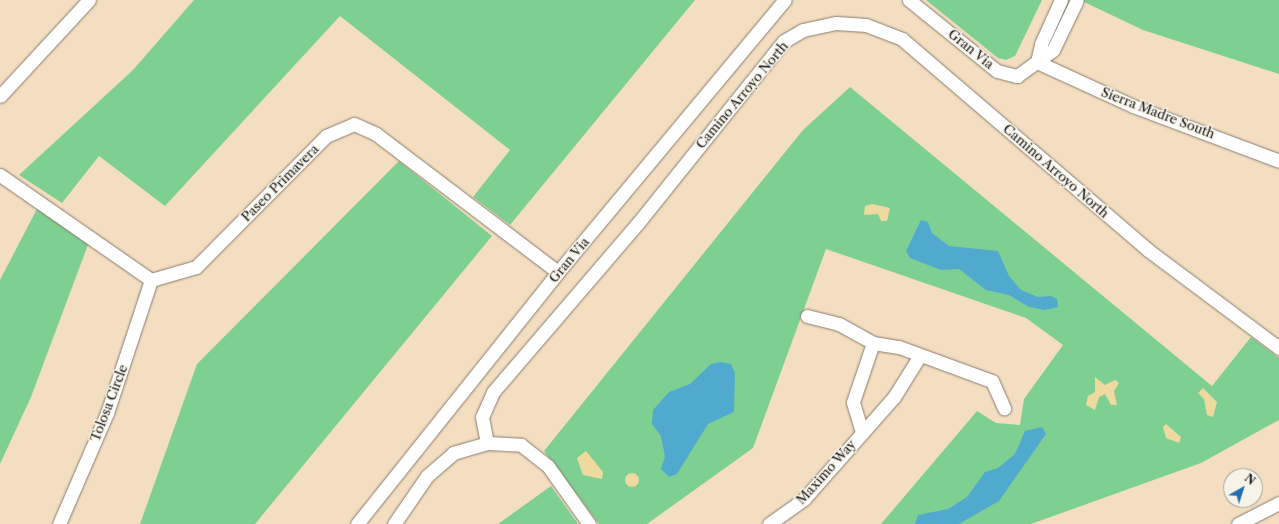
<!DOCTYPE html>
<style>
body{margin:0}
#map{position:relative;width:1279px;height:524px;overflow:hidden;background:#f4dec1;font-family:"Libre Caslon Text",serif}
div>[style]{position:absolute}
.green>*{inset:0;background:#7ed092}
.sand>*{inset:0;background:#eeda9e}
.round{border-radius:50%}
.water>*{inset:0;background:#50aacd}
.roads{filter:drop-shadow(0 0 1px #887d6e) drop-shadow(0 0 1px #887d6e)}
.minor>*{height:13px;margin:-6.5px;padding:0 6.5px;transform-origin:6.5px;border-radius:6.5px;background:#fff}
span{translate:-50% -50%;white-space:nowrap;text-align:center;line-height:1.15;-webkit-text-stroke:3px #f7f3e8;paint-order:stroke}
.street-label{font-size:13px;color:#1c1c1c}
.north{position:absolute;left:1223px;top:468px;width:40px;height:40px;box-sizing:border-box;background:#f7f3e8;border:1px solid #9f9d96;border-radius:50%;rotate:39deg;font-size:11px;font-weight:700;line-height:16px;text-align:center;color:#1c1c1c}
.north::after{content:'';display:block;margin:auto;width:14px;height:18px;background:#1f6fb2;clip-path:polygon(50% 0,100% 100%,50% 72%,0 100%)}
</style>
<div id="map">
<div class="green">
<i style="clip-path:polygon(194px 0,695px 0,510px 225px,473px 197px,510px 150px,340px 16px,165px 206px,99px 156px,62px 203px,19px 175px,133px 70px)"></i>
<i style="clip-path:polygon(926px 0,1042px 0,1015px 56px,1006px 60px,998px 58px)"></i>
<i style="clip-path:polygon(1080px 0,1279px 0,1279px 74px,1143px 30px)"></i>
<i style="clip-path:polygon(850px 87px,1212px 386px,1251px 337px,1279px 358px,1279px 420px,1201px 463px,1031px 524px,881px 524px,977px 411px,996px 423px,1020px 425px,1024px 399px,1063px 345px,1026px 318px,826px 249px,753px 448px,647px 524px,599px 524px,544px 451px,803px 130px)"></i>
<i style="clip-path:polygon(399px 161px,492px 236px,255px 524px,140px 524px,197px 364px)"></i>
<i style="clip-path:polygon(38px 207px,89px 242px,31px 397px,0 464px,0 280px)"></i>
<i style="clip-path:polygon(551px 486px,578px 524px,498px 524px)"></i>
</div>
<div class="sand">
<i style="clip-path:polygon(872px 204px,890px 208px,887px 221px,881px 221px,878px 214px,864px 215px,865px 206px)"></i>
<i style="clip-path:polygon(1095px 377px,1105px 385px,1115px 380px,1119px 383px,1114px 391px,1117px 405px,1111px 405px,1105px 394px,1099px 397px,1095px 410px,1086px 405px,1088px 396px,1095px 392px)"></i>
<i style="clip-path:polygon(1203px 388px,1217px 402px,1213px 417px,1207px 415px,1204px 399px,1198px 393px)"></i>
<i style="clip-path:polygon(1166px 424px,1181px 437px,1179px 443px,1166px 438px,1163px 427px)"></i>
<i style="clip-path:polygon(586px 451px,603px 472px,602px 479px,583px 475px,577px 458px)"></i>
<i class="round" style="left:625px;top:473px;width:14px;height:14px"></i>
</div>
<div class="water">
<i style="clip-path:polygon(921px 220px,928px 222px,932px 233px,949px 246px,998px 251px,1009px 276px,1021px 290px,1038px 297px,1051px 296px,1057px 299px,1058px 307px,1045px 310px,1029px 307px,1009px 295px,986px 290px,959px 269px,941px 270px,910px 258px,906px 251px)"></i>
<i style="clip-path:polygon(720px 362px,731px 364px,735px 373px,734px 412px,708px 424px,677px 474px,669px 477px,661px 469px,665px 457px,661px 436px,652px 424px,653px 410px,669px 392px,690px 384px,711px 364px)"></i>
<i style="clip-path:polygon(1042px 427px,1046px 434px,999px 501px,959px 524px,915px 524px,918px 515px,948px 509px,967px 497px,985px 472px,998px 468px,1015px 454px,1025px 431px)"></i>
</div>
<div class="roads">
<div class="minor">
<i style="left:909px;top:0;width:113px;rotate:38.9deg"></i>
<i style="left:997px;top:71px;width:21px;rotate:14deg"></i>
<i style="left:1017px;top:76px;width:44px;rotate:-35.8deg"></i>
<i style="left:1053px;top:50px;width:55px;rotate:-64.4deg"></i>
<i style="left:1037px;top:62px;width:106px;rotate:24.6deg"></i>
<i style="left:1133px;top:106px;width:156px;rotate:20.6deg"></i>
<i style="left:1037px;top:62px;width:18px;rotate:-77deg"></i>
<i style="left:1041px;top:44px;width:48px;rotate:-65.6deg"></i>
<i style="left:0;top:96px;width:131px;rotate:-47.2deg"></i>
<i style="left:0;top:175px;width:184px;rotate:34.8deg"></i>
<i style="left:151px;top:280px;width:47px;rotate:-16.1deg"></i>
<i style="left:196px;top:267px;width:185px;rotate:-45.2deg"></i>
<i style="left:326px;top:136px;width:30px;rotate:-23deg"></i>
<i style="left:354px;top:124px;width:24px;rotate:24deg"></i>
<i style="left:376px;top:134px;width:228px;rotate:37.2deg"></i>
<i style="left:807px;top:316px;width:33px;rotate:14deg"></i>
<i style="left:839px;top:324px;width:39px;rotate:29deg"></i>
<i style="left:873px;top:343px;width:26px;rotate:9deg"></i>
<i style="left:899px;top:347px;width:99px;rotate:20.1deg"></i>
<i style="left:992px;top:381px;width:30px;rotate:66deg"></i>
<i style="left:862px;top:432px;width:31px;rotate:-107deg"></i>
<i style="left:853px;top:402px;width:62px;rotate:-71.3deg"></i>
<i style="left:487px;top:443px;width:26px;rotate:-101deg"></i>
<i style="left:482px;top:417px;width:27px;rotate:-66deg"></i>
<i style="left:493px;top:392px;width:223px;rotate:-49.4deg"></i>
<i style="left:638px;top:223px;width:233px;rotate:-51.3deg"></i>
<i style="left:784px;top:41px;width:22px;rotate:-30deg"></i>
<i style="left:803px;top:30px;width:34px;rotate:-12deg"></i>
<i style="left:836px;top:23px;width:30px;rotate:4deg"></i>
<i style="left:866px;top:25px;width:39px;rotate:21deg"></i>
<i style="left:902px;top:39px;width:324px;rotate:40.6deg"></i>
<i style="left:1148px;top:250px;width:164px;rotate:36.8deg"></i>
<i style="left:59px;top:524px;width:121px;rotate:-66.6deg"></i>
<i style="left:107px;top:413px;width:140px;rotate:-71.7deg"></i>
<i style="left:357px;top:524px;width:322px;rotate:-51.4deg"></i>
<i style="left:558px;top:272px;width:354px;rotate:-50.2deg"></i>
<i style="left:394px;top:524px;width:58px;rotate:-55.5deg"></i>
<i style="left:427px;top:476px;width:35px;rotate:-41deg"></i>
<i style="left:453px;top:453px;width:35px;rotate:-16deg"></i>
<i style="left:487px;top:443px;width:34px;rotate:3deg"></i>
<i style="left:521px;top:445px;width:34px;rotate:38deg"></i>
<i style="left:548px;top:466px;width:71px;rotate:54.7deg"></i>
<i style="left:769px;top:524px;width:43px;rotate:-35.5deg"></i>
<i style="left:804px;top:499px;width:136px;rotate:-48.6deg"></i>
<i style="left:894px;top:397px;width:47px;rotate:-58deg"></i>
<i style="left:1238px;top:524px;width:46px;rotate:-27.1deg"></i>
</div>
</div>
<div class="street-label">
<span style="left:971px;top:49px;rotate:39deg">Gran Via</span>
<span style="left:742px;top:95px;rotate:-50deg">Camino Arroyo North</span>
<span style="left:1158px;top:113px;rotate:21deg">Sierra Madre South</span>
<span style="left:1056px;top:171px;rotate:41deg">Camino Arroyo North</span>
<span style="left:280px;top:183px;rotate:-45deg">Paseo Primavera</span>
<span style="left:569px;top:260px;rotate:-50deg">Gran Via</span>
<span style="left:109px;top:403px;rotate:-69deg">Tolosa Circle</span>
<span style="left:826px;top:472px;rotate:-48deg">Maximo Way</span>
</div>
<div class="north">N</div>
</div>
